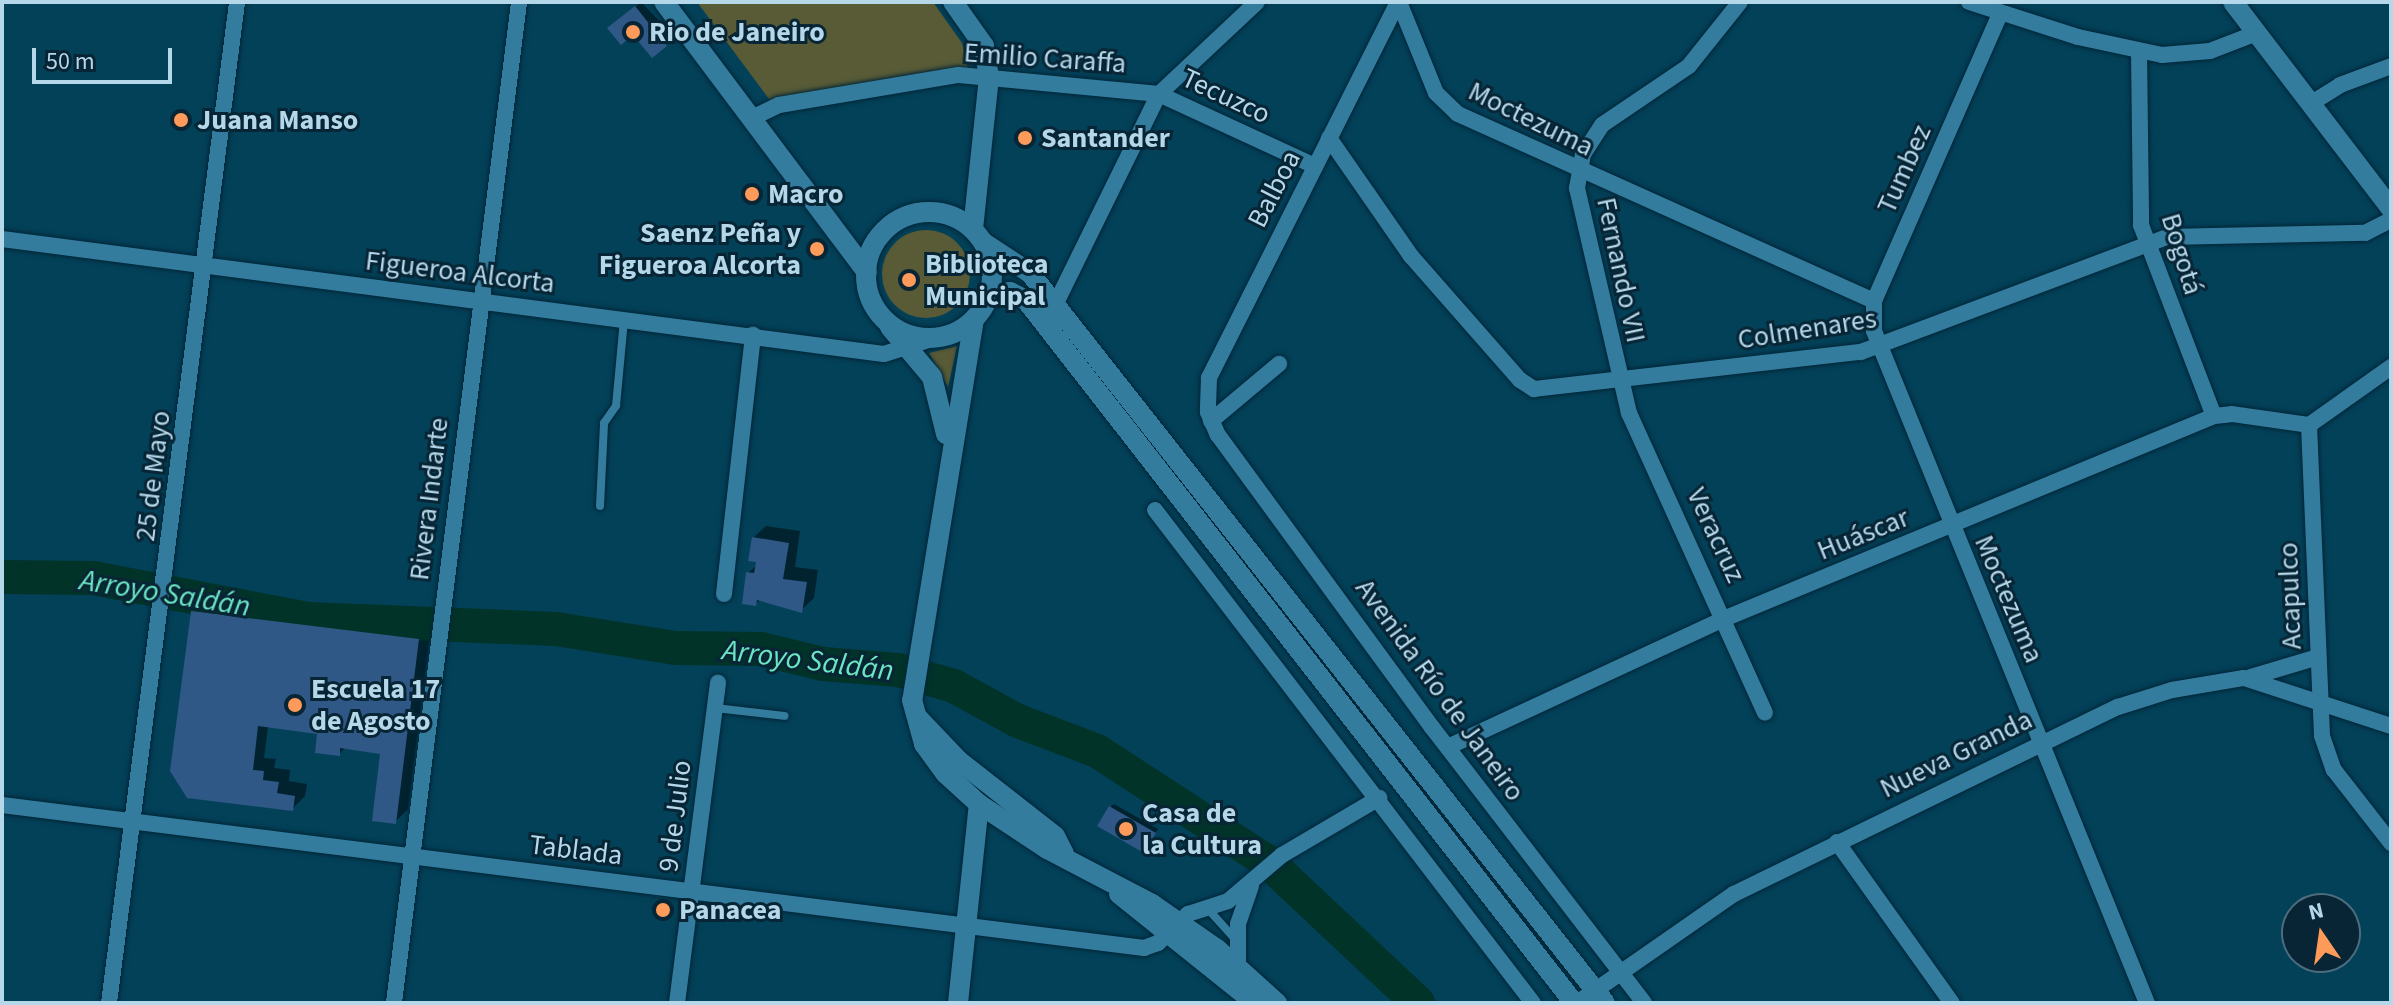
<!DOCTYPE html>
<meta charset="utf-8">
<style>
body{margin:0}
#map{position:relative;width:2393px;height:1005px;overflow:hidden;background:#034159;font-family:"Source Sans 3",sans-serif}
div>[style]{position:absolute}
.green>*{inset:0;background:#585b36}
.round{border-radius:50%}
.shadow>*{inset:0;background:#0007}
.river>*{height:34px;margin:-17px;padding:0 17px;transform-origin:17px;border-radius:17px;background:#023328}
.building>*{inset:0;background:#2f5886}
.roads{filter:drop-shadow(0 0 2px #002637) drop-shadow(0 0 2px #002637)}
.service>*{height:8px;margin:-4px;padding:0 4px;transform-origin:4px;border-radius:4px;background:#347c9e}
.minor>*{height:16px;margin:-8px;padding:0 8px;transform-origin:8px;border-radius:8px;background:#347c9e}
.tertiary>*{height:20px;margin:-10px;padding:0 10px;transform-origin:10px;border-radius:10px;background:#347c9e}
.secondary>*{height:20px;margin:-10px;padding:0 10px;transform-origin:10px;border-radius:10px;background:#347c9e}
.secondary>.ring{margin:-10px;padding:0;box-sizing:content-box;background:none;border:20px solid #347c9e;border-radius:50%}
.dots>*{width:22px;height:22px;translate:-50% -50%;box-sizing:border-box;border:4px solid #072534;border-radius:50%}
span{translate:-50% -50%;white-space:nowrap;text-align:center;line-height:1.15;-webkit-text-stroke:6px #072534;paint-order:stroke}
.poi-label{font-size:28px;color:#b5d7ea;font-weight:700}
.left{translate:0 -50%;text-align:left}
.right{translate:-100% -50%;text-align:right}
.street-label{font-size:28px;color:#b5d7ea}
.water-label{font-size:30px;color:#6ce5c3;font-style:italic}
.frame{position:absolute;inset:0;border:4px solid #b5d7ea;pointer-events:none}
.north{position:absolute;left:2281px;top:893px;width:80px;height:80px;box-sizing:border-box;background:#072534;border:2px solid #4d6c7d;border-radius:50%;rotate:347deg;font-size:22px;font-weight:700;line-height:32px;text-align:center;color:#b5d7ea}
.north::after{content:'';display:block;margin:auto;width:28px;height:36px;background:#ff9b5a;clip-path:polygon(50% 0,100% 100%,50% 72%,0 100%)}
.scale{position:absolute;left:32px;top:48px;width:140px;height:36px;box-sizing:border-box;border:4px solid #b5d7ea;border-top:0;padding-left:10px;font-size:24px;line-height:28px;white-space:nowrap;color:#b5d7ea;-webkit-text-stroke:6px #072534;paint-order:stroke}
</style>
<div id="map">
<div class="green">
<i style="clip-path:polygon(697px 2px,933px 2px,962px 43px,968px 69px,772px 103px)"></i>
<i class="round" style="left:882px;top:230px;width:88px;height:88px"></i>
<i style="clip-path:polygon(957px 346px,948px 387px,929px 353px)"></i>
</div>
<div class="shadow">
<i style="clip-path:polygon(641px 2px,674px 36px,652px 55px,618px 21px)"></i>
<i style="clip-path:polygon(766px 526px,800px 531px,795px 567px,818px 570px,814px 598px,801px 610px,761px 598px,756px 604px,748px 573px,758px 564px,753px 538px)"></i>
<i style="clip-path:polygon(205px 599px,431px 627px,408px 809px,395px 822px,383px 752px,346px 747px,339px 754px,319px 732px,268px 726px,264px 758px,276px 759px,274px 768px,290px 770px,289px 781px,307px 784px,305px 796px,292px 809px,188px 796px,193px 612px)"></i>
<i style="clip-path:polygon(1114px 804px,1158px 829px,1147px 847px,1110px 807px)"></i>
</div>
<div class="river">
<i style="left:2px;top:577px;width:91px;rotate:0.6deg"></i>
<i style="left:93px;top:578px;width:219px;rotate:10.8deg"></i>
<i style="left:308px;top:619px;width:248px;rotate:2.3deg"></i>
<i style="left:556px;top:629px;width:121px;rotate:9deg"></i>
<i style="left:676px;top:648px;width:85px;rotate:0.7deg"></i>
<i style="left:761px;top:649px;width:64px;rotate:13.6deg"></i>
<i style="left:823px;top:664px;width:75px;rotate:4.6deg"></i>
<i style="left:898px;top:670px;width:58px;rotate:15.9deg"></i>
<i style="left:954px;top:686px;width:73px;rotate:28.7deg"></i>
<i style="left:1018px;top:721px;width:85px;rotate:20.8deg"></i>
<i style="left:1097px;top:751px;width:204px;rotate:33deg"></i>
<i style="left:1268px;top:862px;width:206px;rotate:43.2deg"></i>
</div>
<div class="building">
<i style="clip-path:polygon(635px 6px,667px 46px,652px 58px,633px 35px,621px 45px,607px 28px)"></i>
<i style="clip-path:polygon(752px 537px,789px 543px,783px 579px,807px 582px,802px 613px,757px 600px,756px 606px,742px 604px,746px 572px,754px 573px,756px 562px,748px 561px)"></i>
<i style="clip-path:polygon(191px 611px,419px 639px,396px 824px,372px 821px,380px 754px,340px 748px,340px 756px,315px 753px,317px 734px,258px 726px,253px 770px,264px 771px,263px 780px,279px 782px,277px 793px,295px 796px,293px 811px,187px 798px,170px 771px)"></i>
<i style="clip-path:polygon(1109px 806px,1156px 833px,1144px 853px,1097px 826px)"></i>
</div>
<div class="roads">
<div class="service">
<i style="left:600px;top:506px;width:83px;rotate:-87.2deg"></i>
<i style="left:604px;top:423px;width:21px;rotate:-55deg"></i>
<i style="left:616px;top:406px;width:87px;rotate:-84.7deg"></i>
<i style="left:715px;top:708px;width:70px;rotate:6.5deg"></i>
<i style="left:1207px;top:908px;width:42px;rotate:47.9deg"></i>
</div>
<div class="minor">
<i style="left:1398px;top:2px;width:421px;rotate:116.7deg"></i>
<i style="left:1209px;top:378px;width:34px;rotate:92deg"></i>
<i style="left:1208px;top:412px;width:25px;rotate:67deg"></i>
<i style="left:1218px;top:435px;width:361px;rotate:53.8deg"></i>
<i style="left:1431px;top:726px;width:349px;rotate:52.4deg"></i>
<i style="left:1399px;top:2px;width:98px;rotate:67.9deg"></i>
<i style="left:1436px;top:93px;width:30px;rotate:44deg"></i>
<i style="left:1458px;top:114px;width:456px;rotate:24.2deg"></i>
<i style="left:1740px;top:2px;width:82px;rotate:128.6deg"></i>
<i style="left:1689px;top:66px;width:105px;rotate:145.9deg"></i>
<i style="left:1602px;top:125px;width:35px;rotate:123deg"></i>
<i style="left:1583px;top:154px;width:35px;rotate:100deg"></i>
<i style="left:1577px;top:188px;width:231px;rotate:77deg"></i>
<i style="left:1629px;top:413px;width:329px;rotate:65.6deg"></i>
<i style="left:1969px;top:2px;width:114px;rotate:17.8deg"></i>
<i style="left:2078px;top:37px;width:86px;rotate:12.1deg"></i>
<i style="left:2162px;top:55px;width:48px;rotate:-4.8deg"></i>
<i style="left:2210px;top:51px;width:50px;rotate:-21deg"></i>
<i style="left:2000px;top:14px;width:313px;rotate:113.7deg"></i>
<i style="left:1874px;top:301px;width:30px;rotate:90deg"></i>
<i style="left:1874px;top:331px;width:725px;rotate:67.89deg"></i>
<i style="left:2139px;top:51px;width:174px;rotate:89.3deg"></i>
<i style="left:2141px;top:225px;width:204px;rotate:69.1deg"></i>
<i style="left:2310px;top:104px;width:36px;rotate:-32deg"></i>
<i style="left:2340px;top:85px;width:54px;rotate:-20.4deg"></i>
<i style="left:750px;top:119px;width:32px;rotate:-26deg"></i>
<i style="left:779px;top:105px;width:182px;rotate:-9.5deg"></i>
<i style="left:959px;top:75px;width:201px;rotate:5.4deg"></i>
<i style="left:1159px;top:94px;width:172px;rotate:24.8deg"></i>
<i style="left:1329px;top:138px;width:144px;rotate:55.2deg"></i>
<i style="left:1411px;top:256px;width:165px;rotate:48.7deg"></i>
<i style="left:1520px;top:380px;width:17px;rotate:33deg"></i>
<i style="left:1534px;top:389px;width:329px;rotate:-6.5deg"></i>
<i style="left:1861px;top:352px;width:327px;rotate:-20.6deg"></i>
<i style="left:2167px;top:237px;width:198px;rotate:-1.2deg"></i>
<i style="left:2365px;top:233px;width:29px;rotate:-27deg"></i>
<i style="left:2px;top:239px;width:889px;rotate:7.43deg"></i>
<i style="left:884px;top:354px;width:57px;rotate:-17.5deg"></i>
<i style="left:1054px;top:307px;width:237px;rotate:-63.8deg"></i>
<i style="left:1159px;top:94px;width:134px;rotate:-43.2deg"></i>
<i style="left:2391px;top:367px;width:100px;rotate:144.7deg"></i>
<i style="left:2309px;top:425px;width:311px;rotate:87.6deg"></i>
<i style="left:2322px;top:736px;width:36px;rotate:71deg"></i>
<i style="left:2334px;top:770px;width:93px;rotate:52deg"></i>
<i style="left:1211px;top:421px;width:89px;rotate:-40deg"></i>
<i style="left:1155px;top:510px;width:621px;rotate:52.52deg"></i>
<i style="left:724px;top:594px;width:261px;rotate:-83.6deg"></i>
<i style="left:2251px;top:677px;width:70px;rotate:-16.6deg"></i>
<i style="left:1448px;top:747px;width:306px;rotate:-24.9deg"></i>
<i style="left:1726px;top:618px;width:528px;rotate:-22.49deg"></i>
<i style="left:2214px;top:416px;width:18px;rotate:-6deg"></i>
<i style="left:2232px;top:414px;width:78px;rotate:8.1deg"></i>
<i style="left:2px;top:805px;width:1151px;rotate:7.14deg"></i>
<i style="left:1144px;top:948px;width:15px;rotate:-20deg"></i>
<i style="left:1158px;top:943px;width:42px;rotate:-44deg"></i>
<i style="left:1188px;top:914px;width:42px;rotate:-18deg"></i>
<i style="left:1228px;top:901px;width:71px;rotate:-40.4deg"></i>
<i style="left:1282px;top:855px;width:113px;rotate:-30.4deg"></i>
<i style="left:1837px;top:842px;width:198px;rotate:54.5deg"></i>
<i style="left:1238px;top:972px;width:48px;rotate:-90deg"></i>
<i style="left:1238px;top:924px;width:40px;rotate:-71.1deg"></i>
<i style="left:109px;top:1003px;width:1009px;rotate:-82.71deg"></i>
<i style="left:394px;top:1003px;width:1009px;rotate:-82.88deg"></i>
<i style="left:677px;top:1003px;width:323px;rotate:-82.7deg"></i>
<i style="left:1577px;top:1003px;width:191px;rotate:-34.8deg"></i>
<i style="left:1734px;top:894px;width:427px;rotate:-26deg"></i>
<i style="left:2118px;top:707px;width:57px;rotate:-17.5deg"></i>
<i style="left:2172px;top:690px;width:73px;rotate:-9.5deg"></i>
<i style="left:2244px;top:678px;width:155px;rotate:18.1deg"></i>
</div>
<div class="tertiary">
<i style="left:2233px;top:2px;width:260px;rotate:52.6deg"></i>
<i style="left:974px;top:319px;width:386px;rotate:99.2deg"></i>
<i style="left:912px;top:700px;width:46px;rotate:74.7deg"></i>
<i style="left:924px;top:744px;width:36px;rotate:54deg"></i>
<i style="left:945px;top:773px;width:46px;rotate:42.4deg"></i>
<i style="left:979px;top:804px;width:82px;rotate:33.5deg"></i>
<i style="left:1047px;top:849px;width:119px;rotate:27.6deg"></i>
<i style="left:1152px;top:904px;width:79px;rotate:34.7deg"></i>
<i style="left:1217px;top:949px;width:81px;rotate:42deg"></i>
<i style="left:890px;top:327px;width:65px;rotate:50deg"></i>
<i style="left:932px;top:377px;width:59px;rotate:76.2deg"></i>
<i style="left:918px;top:718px;width:58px;rotate:46.4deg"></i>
<i style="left:958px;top:760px;width:123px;rotate:38.1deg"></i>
<i style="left:1055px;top:836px;width:20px;rotate:63deg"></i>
<i style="left:1119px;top:894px;width:174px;rotate:38.7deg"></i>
<i style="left:958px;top:1003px;width:200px;rotate:-84deg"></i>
</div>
<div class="secondary">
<i style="left:664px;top:2px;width:338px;rotate:53.1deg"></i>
<i style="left:953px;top:2px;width:54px;rotate:54.8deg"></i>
<i style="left:984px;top:46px;width:31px;rotate:81deg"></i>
<i style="left:989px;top:77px;width:153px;rotate:96deg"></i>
<i class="ring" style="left:866px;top:212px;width:106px;height:106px"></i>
<i style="left:984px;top:243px;width:55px;rotate:33.1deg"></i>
<i style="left:1030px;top:273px;width:929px;rotate:51.77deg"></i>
<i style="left:989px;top:295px;width:21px;rotate:-8deg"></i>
<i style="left:1010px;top:292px;width:18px;rotate:27deg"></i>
<i style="left:1026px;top:300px;width:891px;rotate:52.06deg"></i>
</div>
</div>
<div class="dots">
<i style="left:633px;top:32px;background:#ff9b5a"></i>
<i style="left:181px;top:120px;background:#ff9b5a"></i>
<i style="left:1025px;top:138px;background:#ff9b5a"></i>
<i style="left:752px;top:194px;background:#ff9b5a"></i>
<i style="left:817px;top:249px;background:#ff9b5a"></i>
<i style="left:909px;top:280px;background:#ff9b5a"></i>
<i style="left:295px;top:705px;background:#ff9b5a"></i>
<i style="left:1126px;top:829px;background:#ff9b5a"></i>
<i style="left:663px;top:910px;background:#ff9b5a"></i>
</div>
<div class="poi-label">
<span class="left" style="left:649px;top:32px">Rio de Janeiro</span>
<span class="left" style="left:197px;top:120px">Juana Manso</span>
<span class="left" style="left:1041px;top:138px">Santander</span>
<span class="left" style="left:768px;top:194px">Macro</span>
<span class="right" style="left:801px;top:249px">Saenz Peña y<br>Figueroa Alcorta</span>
<span class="left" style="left:925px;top:280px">Biblioteca<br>Municipal</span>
<span class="left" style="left:311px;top:705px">Escuela 17<br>de Agosto</span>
<span class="left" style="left:1142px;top:829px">Casa de<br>la Cultura</span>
<span class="left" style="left:679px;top:910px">Panacea</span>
</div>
<div class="street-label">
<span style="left:1045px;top:58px;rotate:4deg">Emilio Caraffa</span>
<span style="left:1226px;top:96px;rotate:25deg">Tecuzco</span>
<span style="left:1531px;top:119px;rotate:26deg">Moctezuma</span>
<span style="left:1904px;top:169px;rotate:-66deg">Tumbez</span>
<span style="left:1274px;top:189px;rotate:-63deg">Balboa</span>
<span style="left:2182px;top:254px;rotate:73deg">Bogotá</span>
<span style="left:1621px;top:270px;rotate:78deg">Fernando VII</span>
<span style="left:460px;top:272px;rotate:7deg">Figueroa Alcorta</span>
<span style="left:1807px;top:329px;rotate:-9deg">Colmenares</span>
<span style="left:153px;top:476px;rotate:-83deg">25 de Mayo</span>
<span style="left:429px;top:499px;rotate:-83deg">Rivera Indarte</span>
<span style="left:1863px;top:534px;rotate:-22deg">Huáscar</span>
<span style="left:1716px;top:535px;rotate:65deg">Veracruz</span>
<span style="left:2290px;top:596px;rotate:-92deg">Acapulco</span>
<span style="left:2009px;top:599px;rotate:67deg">Moctezuma</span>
<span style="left:1440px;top:690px;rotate:54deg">Avenida Río de Janeiro</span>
<span style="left:1956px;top:754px;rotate:-26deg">Nueva Granda</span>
<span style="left:675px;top:816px;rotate:-83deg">9 de Julio</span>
<span style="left:576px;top:850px;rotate:7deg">Tablada</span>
</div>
<div class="water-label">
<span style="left:165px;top:594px;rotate:9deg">Arroyo Saldán</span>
<span style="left:808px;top:661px;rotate:7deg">Arroyo Saldán</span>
</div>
<div class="frame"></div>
<div class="north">N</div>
<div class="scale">50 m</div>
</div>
